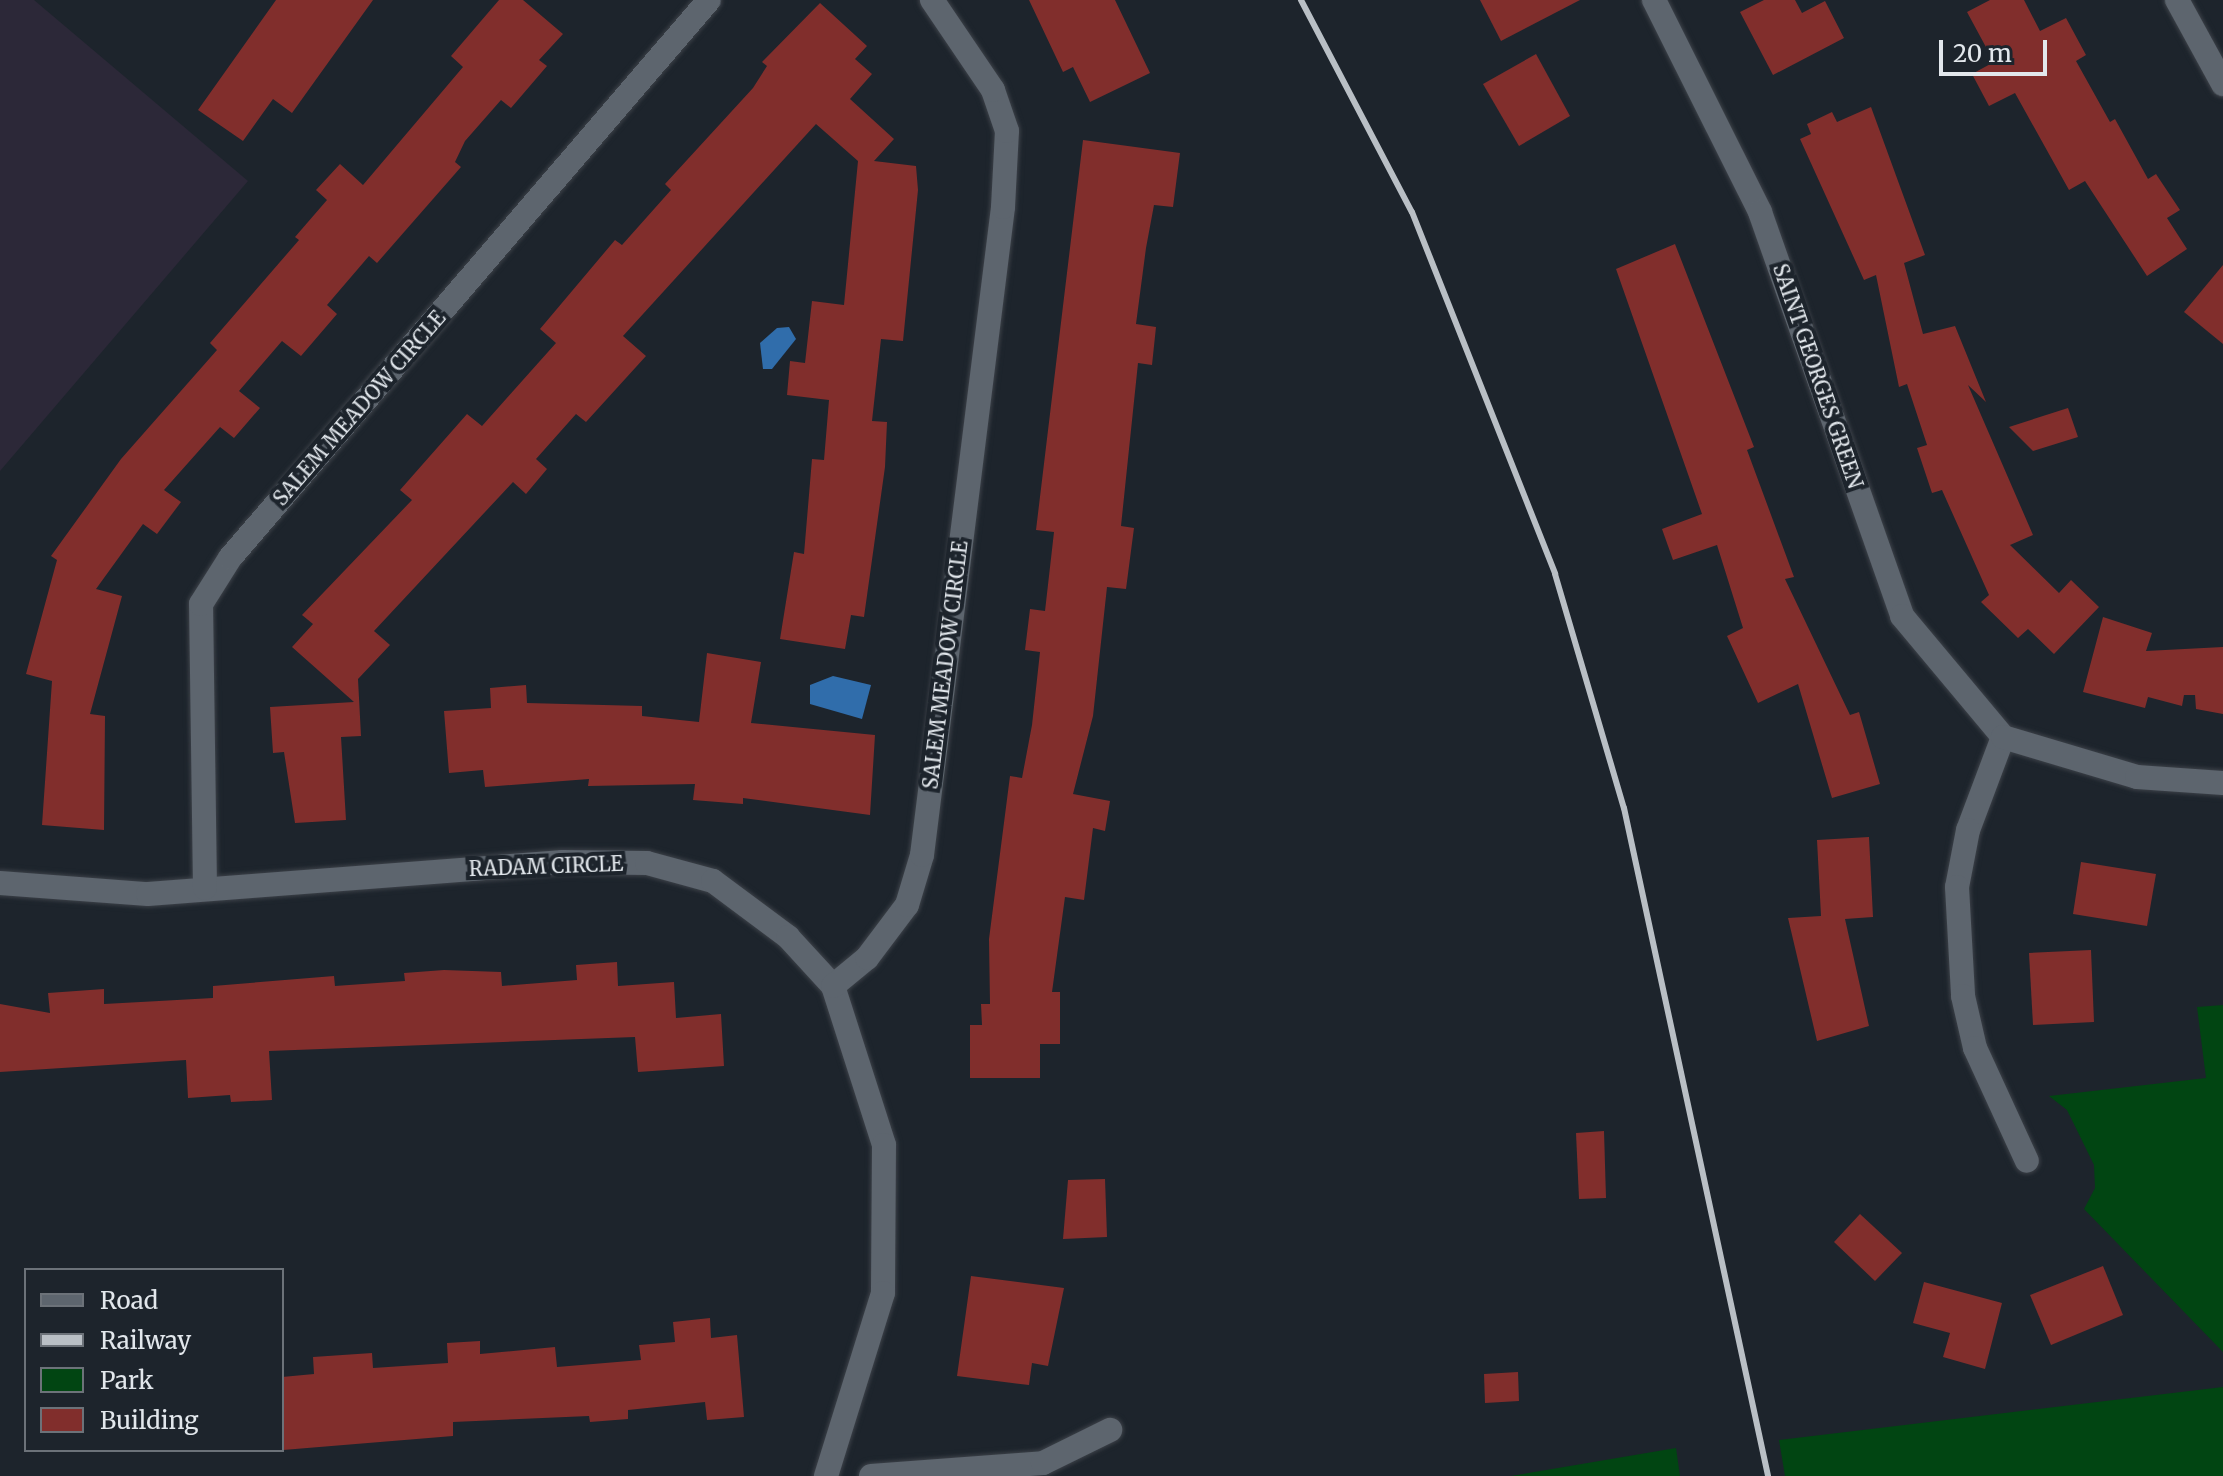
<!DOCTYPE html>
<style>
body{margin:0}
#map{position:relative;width:2223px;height:1476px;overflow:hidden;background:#1d242c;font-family:Merriweather,serif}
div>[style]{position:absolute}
.commercial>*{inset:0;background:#2c2838}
.green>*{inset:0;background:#014512}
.water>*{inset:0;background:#306dab}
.building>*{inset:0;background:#812e2c}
.roads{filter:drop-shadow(0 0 2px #3c4148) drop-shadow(0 0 2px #3c4148)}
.street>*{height:24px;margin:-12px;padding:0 12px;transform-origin:12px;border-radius:12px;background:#5d656e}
.rail>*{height:6px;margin:-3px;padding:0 3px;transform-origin:3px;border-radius:3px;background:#b9bfc5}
span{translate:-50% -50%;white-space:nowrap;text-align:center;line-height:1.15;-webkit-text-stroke:8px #1d242c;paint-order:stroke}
.street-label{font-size:20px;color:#e2e7ec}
.legend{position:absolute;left:24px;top:1268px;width:260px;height:184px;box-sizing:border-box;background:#1d242c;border:2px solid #6c7279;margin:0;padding:10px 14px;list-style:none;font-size:24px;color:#e2e7ec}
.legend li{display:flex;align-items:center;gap:16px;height:40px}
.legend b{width:40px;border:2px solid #6c7279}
.scale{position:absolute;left:1939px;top:40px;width:108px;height:36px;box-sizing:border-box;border:4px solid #e2e7ec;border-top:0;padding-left:10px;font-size:24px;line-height:28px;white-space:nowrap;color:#e2e7ec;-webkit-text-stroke:6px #1d242c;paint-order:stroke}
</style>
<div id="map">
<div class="commercial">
<i style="clip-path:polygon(0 0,34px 0,248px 181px,0 471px)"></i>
</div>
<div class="green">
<i style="clip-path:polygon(2223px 1005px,2223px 1352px,2084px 1209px,2095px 1188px,2094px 1165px,2067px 1110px,2049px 1096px,2206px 1078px,2197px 1007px)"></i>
<i style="clip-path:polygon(2223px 1387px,2223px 1476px,1785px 1476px,1779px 1440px)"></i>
<i style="clip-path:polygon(1676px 1448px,1680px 1476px,1511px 1476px)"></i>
</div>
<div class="water">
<i style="clip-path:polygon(777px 328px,789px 327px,796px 339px,772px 369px,763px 369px,760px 343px)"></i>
<i style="clip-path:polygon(833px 676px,871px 685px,862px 719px,810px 704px,810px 685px)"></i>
</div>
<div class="building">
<i style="clip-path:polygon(276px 0,373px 0,292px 113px,273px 99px,243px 141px,198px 110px)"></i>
<i style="clip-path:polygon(499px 0,523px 0,563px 34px,539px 60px,547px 66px,511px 108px,501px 100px,465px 141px,455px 162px,461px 167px,377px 263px,369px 256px,327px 305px,337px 314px,301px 356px,282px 341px,239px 391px,260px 408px,234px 438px,220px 427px,164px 490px,181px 502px,157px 534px,143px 524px,96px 589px,122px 596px,90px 714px,105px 716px,104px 830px,42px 825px,52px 681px,26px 674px,57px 560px,51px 556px,121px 459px,217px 350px,210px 343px,299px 240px,295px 237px,327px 200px,316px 190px,340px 164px,363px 185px,463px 67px,451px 56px)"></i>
<i style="clip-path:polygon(1029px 0,1115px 0,1150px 73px,1090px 102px,1073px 67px,1063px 72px)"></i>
<i style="clip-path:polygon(1480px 0,1580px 0,1501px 41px)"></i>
<i style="clip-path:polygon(1764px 0,1795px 0,1802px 13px,1825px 1px,1844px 38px,1773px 75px,1740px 12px)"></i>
<i style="clip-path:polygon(1990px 0,2024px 0,2040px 31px,2066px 18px,2086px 55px,2076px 61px,2110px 122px,2115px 119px,2148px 179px,2156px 174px,2180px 210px,2167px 218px,2187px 249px,2147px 276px,2085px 181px,2069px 190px,2015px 93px,1989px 106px,1972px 74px,1994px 62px,1967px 12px)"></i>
<i style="clip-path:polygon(820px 3px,867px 46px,855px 59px,872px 74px,850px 99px,894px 139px,874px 161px,916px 166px,918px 190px,903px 341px,881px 339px,872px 421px,887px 422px,885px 467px,864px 617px,851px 615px,845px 649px,780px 639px,794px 552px,804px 554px,812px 459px,824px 460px,829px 400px,787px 395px,790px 361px,805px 363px,812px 301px,844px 305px,858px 161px,816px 124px,623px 336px,646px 356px,586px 422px,576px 414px,536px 459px,547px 469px,526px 494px,513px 482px,374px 631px,390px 645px,358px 679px,361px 736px,341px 737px,346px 820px,295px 823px,284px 752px,273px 753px,270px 707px,354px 702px,292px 647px,313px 624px,302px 615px,412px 500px,400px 490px,467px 414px,482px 426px,556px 343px,540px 329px,615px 240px,622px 245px,671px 190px,665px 184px,753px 88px,767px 66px,762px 62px)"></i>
<i style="clip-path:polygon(1536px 54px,1570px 116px,1519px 146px,1483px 84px)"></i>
<i style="clip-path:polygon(1871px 107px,1925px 255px,1904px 263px,1923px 334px,1955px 326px,1986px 402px,1968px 385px,2033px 535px,2010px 545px,2059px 593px,2071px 580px,2099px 607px,2054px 654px,2028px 629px,2018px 638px,1981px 602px,1989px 595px,1942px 490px,1932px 493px,1917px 448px,1927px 445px,1907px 384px,1899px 387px,1876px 275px,1864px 280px,1800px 139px,1811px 134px,1807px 124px,1832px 112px,1837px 122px)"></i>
<i style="clip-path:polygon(1083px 140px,1180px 153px,1173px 207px,1154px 205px,1146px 248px,1136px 324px,1156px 327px,1152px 365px,1138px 363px,1121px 526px,1134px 528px,1126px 589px,1107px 587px,1093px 716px,1073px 794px,1110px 801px,1105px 831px,1093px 828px,1084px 900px,1065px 897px,1052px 992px,1060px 992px,1060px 1044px,1040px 1044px,1040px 1078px,970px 1078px,970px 1025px,982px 1025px,981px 1004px,990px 1004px,989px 939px,1010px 776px,1022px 778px,1032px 725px,1040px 652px,1025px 650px,1030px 609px,1045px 611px,1054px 532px,1036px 530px)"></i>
<i style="clip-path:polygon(1675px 244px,1754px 447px,1747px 450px,1794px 577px,1785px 579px,1850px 715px,1859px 712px,1880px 784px,1832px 798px,1798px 684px,1758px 703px,1727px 636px,1743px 628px,1717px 545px,1673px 560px,1662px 529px,1702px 514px,1616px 269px)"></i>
<i style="clip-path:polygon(2223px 265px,2223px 344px,2184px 312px)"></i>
<i style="clip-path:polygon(2068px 408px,2078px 437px,2033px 451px,2009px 427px)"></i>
<i style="clip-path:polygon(2103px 617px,2152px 633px,2146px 651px,2223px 647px,2223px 714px,2196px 709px,2195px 695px,2184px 695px,2182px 706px,2148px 697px,2145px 708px,2083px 692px)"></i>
<i style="clip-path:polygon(707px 653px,761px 662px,751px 723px,875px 735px,870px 815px,743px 798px,743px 804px,693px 800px,695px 784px,588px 786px,589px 779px,485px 787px,483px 770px,449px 773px,444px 711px,491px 708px,490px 688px,526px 685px,527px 703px,642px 706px,642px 716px,699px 722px)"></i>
<i style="clip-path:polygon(1869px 837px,1873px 917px,1845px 919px,1869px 1026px,1817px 1041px,1788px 918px,1821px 916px,1817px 840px)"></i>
<i style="clip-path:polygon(2081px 862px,2156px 874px,2147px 926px,2073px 914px)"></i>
<i style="clip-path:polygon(2091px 950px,2094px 1022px,2033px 1025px,2029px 953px)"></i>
<i style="clip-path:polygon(617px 962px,618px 986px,674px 982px,676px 1018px,721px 1014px,724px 1066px,638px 1072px,635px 1037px,269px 1051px,272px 1100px,231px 1102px,230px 1095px,188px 1098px,186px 1060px,0 1072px,0 1004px,50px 1013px,48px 993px,104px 989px,104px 1004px,159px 1001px,213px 998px,213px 986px,334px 976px,335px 986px,405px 981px,404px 973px,444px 970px,501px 972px,502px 986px,577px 980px,576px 965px)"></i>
<i style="clip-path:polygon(1604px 1131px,1606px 1198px,1579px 1199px,1576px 1133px)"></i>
<i style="clip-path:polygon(1105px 1179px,1107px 1237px,1063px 1239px,1068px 1180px)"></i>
<i style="clip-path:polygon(1860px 1214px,1902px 1253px,1875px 1281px,1834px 1242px)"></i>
<i style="clip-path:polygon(2103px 1266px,2123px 1315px,2051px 1345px,2030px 1295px)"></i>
<i style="clip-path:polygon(971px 1276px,1064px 1288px,1048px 1366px,1032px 1363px,1029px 1385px,957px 1376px)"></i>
<i style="clip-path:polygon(1924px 1282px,2002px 1303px,1985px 1369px,1943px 1357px,1950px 1333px,1913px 1323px)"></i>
<i style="clip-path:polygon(710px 1318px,711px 1338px,737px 1335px,744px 1417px,707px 1420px,705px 1402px,628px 1410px,628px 1419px,590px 1422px,589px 1416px,453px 1422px,453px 1436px,283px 1450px,282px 1377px,314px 1374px,313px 1357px,372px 1353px,373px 1368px,448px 1363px,447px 1343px,480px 1341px,480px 1354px,555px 1347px,557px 1367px,641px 1360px,639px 1345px,675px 1342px,673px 1322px)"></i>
<i style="clip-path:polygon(1518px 1372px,1519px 1401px,1485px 1403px,1484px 1374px)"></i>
</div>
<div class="roads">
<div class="street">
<i style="left:1654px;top:0;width:237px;rotate:63.4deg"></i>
<i style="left:1760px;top:212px;width:428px;rotate:70.6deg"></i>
<i style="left:1902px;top:616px;width:158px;rotate:50.1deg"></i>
<i style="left:2177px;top:0;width:96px;rotate:61.3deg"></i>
<i style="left:2003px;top:737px;width:99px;rotate:110.6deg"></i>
<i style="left:1968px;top:830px;width:58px;rotate:100.9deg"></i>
<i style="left:1957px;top:887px;width:109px;rotate:86.8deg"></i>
<i style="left:1963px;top:996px;width:53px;rotate:77deg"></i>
<i style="left:1975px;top:1048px;width:124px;rotate:65.3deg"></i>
<i style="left:2003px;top:737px;width:140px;rotate:16.6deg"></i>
<i style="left:2137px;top:777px;width:86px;rotate:4deg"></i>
<i style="left:0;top:883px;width:148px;rotate:4.3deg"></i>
<i style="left:148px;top:894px;width:416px;rotate:-4.4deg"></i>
<i style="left:563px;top:862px;width:84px;rotate:0.7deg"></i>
<i style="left:647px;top:863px;width:68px;rotate:15.3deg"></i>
<i style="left:713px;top:881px;width:94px;rotate:36.7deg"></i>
<i style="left:788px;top:937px;width:67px;rotate:47.4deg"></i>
<i style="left:833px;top:986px;width:167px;rotate:72.2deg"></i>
<i style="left:884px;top:1145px;width:148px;rotate:90.4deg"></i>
<i style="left:883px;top:1293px;width:192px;rotate:107.3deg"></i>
<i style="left:205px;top:888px;width:284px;rotate:-90.8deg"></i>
<i style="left:201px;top:604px;width:54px;rotate:-57.8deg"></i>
<i style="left:230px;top:558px;width:735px;rotate:-49.36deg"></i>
<i style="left:833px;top:986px;width:44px;rotate:-39.5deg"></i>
<i style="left:867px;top:958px;width:66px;rotate:-53deg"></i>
<i style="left:907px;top:905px;width:52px;rotate:-73.3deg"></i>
<i style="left:922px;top:855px;width:653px;rotate:-82.87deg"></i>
<i style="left:1003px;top:207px;width:76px;rotate:-87deg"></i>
<i style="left:1007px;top:131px;width:43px;rotate:-108.9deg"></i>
<i style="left:993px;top:90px;width:109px;rotate:-124.1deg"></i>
<i style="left:871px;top:1476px;width:172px;rotate:-4.3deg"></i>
<i style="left:1043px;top:1463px;width:75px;rotate:-26.2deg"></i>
</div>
</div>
<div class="rail">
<i style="left:1301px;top:0;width:239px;rotate:62.4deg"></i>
<i style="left:1412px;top:212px;width:389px;rotate:68.4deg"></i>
<i style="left:1555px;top:574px;width:244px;rotate:73.6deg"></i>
<i style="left:1624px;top:808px;width:683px;rotate:77.83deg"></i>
</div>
<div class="street-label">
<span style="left:1818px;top:376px;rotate:71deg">SAINT GEORGES GREEN</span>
<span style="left:359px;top:408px;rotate:-49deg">SALEM MEADOW CIRCLE</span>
<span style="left:945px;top:665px;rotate:-83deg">SALEM MEADOW CIRCLE</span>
<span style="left:546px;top:866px;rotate:-2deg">RADAM CIRCLE</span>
</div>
<ul class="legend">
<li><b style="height:10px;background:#5d656e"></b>Road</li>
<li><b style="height:10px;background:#b9bfc5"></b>Railway</li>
<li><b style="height:22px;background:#014512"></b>Park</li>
<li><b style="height:22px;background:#812e2c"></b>Building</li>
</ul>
<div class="scale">20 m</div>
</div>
